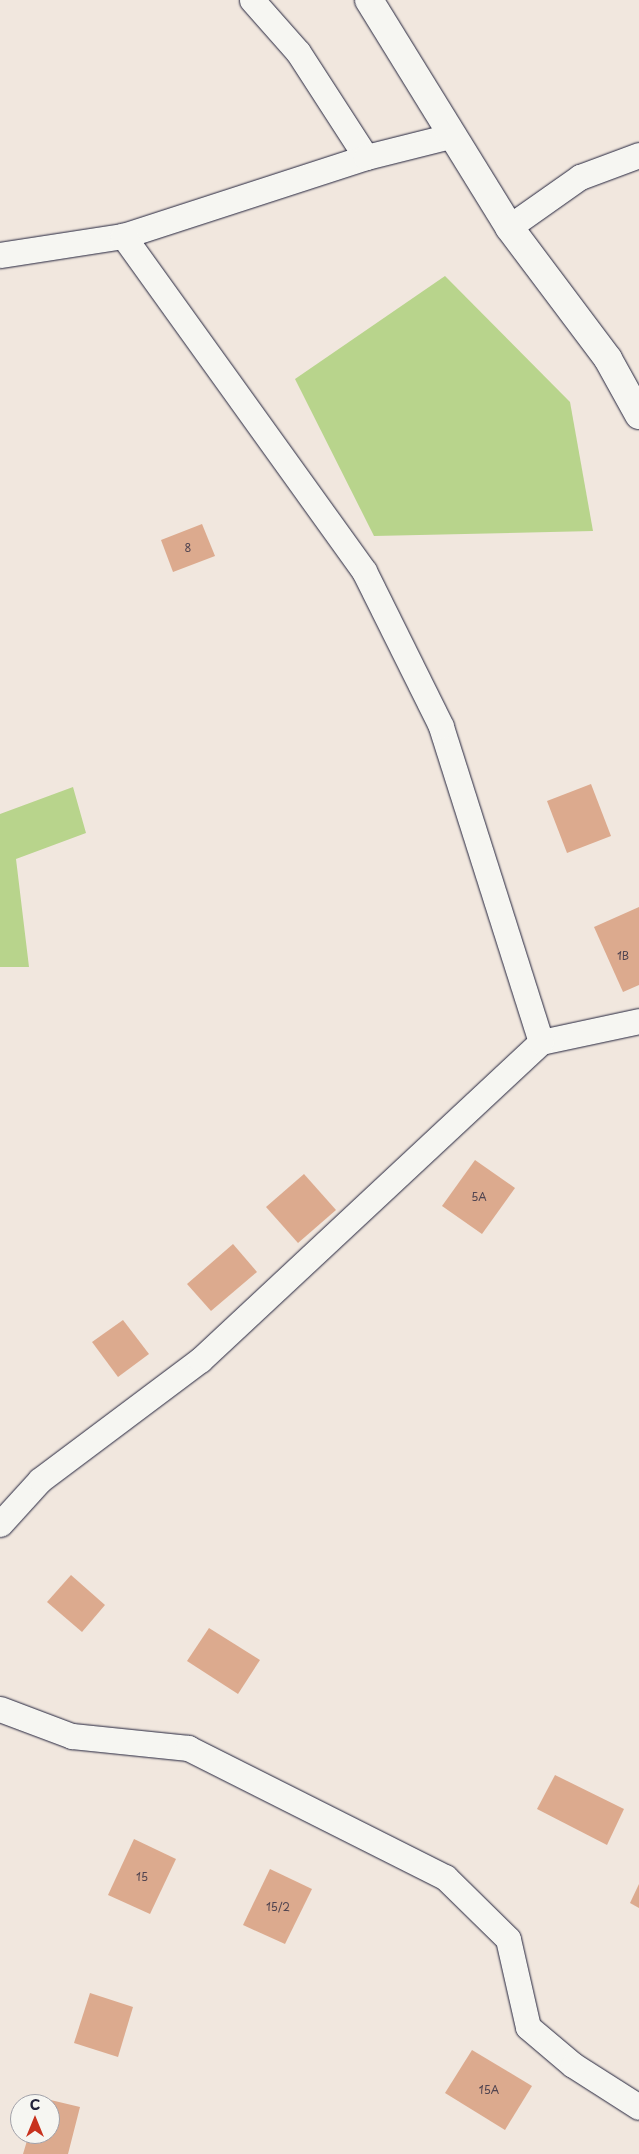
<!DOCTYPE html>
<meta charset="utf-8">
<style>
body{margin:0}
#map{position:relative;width:639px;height:2154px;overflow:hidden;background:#f1e7de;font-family:"Playpen Sans",sans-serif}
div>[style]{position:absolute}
.green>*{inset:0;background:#b8d48c}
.building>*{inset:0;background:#dcaa8e}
.roads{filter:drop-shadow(0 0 1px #22223b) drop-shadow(0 0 1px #22223b)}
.minor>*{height:25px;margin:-12.5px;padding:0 12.5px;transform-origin:12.5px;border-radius:12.5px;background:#f6f6f2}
.tertiary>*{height:28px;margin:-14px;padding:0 14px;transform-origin:14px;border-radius:14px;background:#f6f6f2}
span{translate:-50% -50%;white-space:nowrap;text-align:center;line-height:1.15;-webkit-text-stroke:4px #f6f6f2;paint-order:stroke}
.number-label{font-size:11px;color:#504450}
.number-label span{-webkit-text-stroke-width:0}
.north{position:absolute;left:10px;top:2094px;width:50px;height:50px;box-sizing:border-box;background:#f6f6f2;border:1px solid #a1a1a9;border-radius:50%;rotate:0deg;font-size:14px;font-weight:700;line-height:20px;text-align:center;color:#22223b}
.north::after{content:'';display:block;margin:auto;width:18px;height:22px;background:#c8321e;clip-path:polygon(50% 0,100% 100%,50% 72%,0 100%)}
</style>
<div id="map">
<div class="green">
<i style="clip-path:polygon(445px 276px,570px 402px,593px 531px,374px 536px,295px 379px)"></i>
<i style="clip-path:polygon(73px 787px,86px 833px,16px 859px,29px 967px,0 967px,0 814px)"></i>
</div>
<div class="building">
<i style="clip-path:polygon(202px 524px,215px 556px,173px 572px,161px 540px)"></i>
<i style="clip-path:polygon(591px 784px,611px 836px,567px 853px,547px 801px)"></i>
<i style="clip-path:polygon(639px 907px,639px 985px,623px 992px,594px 927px)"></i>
<i style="clip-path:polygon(475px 1160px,515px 1188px,482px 1234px,442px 1206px)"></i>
<i style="clip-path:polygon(304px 1174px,336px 1210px,298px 1243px,266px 1207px)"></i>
<i style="clip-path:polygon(233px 1244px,257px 1272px,211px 1311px,187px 1284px)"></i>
<i style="clip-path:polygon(123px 1320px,149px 1354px,118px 1377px,92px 1342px)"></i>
<i style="clip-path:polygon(71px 1575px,105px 1605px,82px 1632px,47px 1602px)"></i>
<i style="clip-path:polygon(209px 1628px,260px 1660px,238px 1694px,187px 1661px)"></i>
<i style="clip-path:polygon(555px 1775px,624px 1809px,607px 1845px,537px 1809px)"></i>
<i style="clip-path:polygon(134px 1839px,176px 1859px,150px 1914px,108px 1895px)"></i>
<i style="clip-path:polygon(270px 1869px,312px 1889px,285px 1944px,243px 1925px)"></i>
<i style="clip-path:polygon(639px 1884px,639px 1908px,630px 1903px)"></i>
<i style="clip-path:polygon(90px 1993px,133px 2007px,118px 2057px,74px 2043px)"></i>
<i style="clip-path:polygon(472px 2050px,532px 2086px,505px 2130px,445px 2093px)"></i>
<i style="clip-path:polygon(38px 2097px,80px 2107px,68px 2154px,23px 2154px,29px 2134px,50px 2134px,50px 2104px,37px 2104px)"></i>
</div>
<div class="roads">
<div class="minor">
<i style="left:252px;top:0;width:69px;rotate:48.5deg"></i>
<i style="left:298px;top:52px;width:125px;rotate:57.1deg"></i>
<i style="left:509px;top:227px;width:87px;rotate:-35.2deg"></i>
<i style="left:580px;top:177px;width:63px;rotate:-20.4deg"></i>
<i style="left:0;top:255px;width:124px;rotate:-8.8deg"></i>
<i style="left:123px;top:236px;width:256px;rotate:-18deg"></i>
<i style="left:366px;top:157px;width:87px;rotate:-14deg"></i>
<i style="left:541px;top:1042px;width:100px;rotate:-12.1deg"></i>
<i style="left:0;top:1524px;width:59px;rotate:-47.7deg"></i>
<i style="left:40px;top:1480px;width:200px;rotate:-36.9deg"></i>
<i style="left:200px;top:1360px;width:466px;rotate:-43deg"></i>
<i style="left:541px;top:1042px;width:331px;rotate:-107.6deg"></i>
<i style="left:441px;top:726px;width:173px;rotate:-116.4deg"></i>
<i style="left:364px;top:571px;width:413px;rotate:-125.7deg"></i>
<i style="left:0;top:1709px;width:77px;rotate:20.6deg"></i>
<i style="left:72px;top:1736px;width:117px;rotate:5.9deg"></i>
<i style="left:188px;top:1748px;width:288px;rotate:26.7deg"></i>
<i style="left:445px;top:1877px;width:88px;rotate:44.5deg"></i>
<i style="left:508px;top:1939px;width:90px;rotate:77.2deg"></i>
<i style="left:528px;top:2027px;width:59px;rotate:40.2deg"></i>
<i style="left:573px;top:2065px;width:78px;rotate:32.5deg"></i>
</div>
<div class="tertiary">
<i style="left:369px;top:0;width:267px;rotate:58.3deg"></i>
<i style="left:509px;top:227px;width:165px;rotate:53.1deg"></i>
<i style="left:608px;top:359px;width:64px;rotate:61deg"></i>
</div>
</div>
<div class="number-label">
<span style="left:188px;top:548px">8</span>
<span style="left:623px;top:956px">1В</span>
<span style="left:479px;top:1197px">5А</span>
<span style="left:142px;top:1877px">15</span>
<span style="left:278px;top:1907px">15/2</span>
<span style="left:489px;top:2090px">15А</span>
</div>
<div class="north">С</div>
</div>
